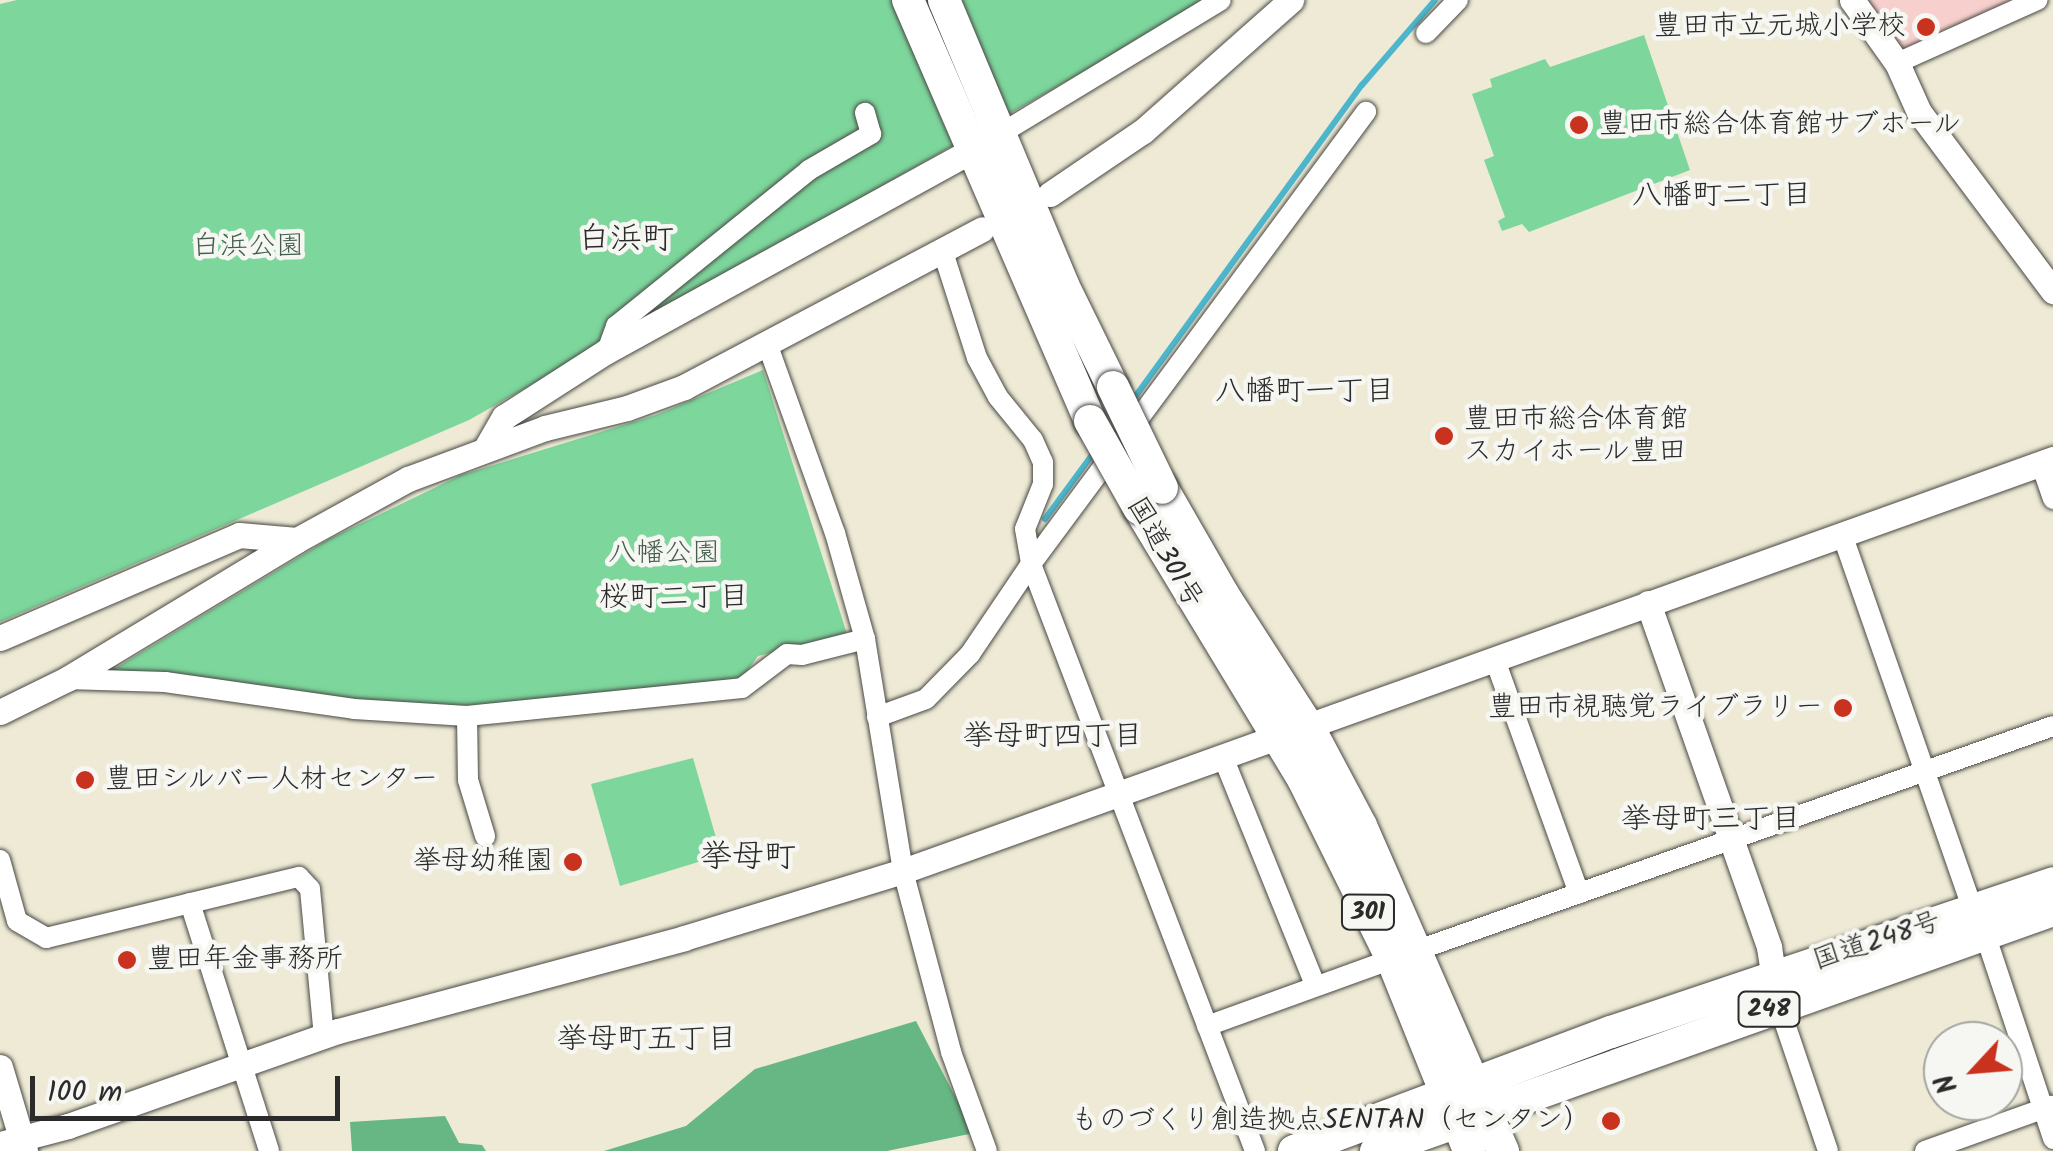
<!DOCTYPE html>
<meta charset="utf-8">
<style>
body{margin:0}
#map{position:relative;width:2053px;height:1151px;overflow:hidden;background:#eeead5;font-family:Kalam,"Klee One",sans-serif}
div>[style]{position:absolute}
.built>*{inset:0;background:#f7d0cd}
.green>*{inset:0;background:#7dd69c}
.forest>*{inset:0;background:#66b784}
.stream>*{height:6px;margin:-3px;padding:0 3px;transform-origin:3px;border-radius:3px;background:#4eb6cc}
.roads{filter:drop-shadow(0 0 2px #484844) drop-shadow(0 0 2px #484844)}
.minor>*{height:20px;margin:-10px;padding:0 10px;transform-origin:10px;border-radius:10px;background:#fff}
.tertiary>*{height:25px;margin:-12.5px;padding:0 12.5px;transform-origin:12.5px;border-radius:12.5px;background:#fff}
.trunk>*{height:32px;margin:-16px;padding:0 16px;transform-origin:16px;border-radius:16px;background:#fff}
.bridges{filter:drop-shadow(0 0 2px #484844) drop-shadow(0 0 2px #484844)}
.trunk-bridge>*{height:32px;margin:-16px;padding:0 16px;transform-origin:16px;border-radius:16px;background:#fff}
.dots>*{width:28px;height:28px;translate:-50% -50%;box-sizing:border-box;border:5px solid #f6f6f2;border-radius:50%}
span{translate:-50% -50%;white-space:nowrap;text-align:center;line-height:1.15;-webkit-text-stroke:9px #f6f6f2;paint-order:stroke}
.shield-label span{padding:2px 8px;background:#f6f6f2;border:2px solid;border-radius:8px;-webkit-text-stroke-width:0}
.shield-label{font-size:25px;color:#2b2b2b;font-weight:700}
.poi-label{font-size:28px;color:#2b2b2b}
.right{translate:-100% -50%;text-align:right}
.left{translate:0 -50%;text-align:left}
.park-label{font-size:28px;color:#445e4d}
.street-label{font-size:28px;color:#2b2b2b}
.neighbourhood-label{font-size:30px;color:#2b2b2b}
.quarter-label{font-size:32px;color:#2b2b2b}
.north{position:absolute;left:1923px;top:1021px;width:100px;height:100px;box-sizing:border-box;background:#f6f6f2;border:2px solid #a5a5a2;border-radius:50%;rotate:244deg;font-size:28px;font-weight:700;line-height:40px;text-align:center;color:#2b2b2b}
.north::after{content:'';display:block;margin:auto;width:35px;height:45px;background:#c8321e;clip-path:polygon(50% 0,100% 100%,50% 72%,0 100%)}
.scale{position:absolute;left:30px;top:1076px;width:310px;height:45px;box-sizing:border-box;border:5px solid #2b2b2b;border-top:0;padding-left:12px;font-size:30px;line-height:35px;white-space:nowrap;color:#2b2b2b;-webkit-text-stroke:8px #f6f6f2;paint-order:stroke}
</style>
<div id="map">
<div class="built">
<i style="clip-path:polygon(1867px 0,2024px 0,1907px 55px)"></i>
</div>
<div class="green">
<i style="clip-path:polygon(17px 0,1210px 0,469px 420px,0 622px,0 4px)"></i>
<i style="clip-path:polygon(1644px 35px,1690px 170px,1529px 232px,1522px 224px,1502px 231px,1498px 221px,1505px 217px,1484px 160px,1494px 156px,1472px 94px,1492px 87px,1490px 79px,1545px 59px,1550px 67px)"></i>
<i style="clip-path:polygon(763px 370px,847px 634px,758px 656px,740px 681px,569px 710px,433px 707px,104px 675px,329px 539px,461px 475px,656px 415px)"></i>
<i style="clip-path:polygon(693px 758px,721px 855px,620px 886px,591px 784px)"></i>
</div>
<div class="forest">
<i style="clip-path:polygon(916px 1021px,974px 1133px,887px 1151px,604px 1151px,686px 1126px,755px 1069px)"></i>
<i style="clip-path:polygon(445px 1116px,459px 1143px,482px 1145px,486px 1151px,352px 1151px,350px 1122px)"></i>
</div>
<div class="stream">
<i style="left:1132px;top:401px;width:391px;rotate:-54deg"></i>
<i style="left:1362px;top:85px;width:112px;rotate:-49.3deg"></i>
<i style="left:1045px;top:519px;width:84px;rotate:-53.7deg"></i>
</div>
<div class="roads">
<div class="minor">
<i style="left:1426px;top:33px;width:46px;rotate:-45.9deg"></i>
<i style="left:1897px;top:63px;width:154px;rotate:-24.2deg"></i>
<i style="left:1000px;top:134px;width:258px;rotate:-31.2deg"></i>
<i style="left:942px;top:249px;width:114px;rotate:72.2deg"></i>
<i style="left:977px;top:358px;width:44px;rotate:61.7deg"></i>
<i style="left:998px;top:397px;width:55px;rotate:50.9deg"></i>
<i style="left:1033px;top:440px;width:24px;rotate:66deg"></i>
<i style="left:1043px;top:462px;width:22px;rotate:90deg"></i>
<i style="left:1043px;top:484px;width:48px;rotate:111.8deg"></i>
<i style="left:1025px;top:529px;width:36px;rotate:80deg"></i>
<i style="left:1031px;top:564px;width:628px;rotate:69.11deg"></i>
<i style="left:768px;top:346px;width:199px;rotate:70.3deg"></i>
<i style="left:835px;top:533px;width:110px;rotate:74.2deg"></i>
<i style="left:865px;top:639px;width:235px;rotate:80.7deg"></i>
<i style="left:903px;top:871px;width:187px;rotate:75.1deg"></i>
<i style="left:951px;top:1052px;width:105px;rotate:70deg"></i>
<i style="left:607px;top:351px;width:27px;rotate:-70deg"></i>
<i style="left:616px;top:326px;width:248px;rotate:-38.9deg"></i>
<i style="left:809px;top:170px;width:72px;rotate:-30.1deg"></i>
<i style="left:871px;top:134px;width:22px;rotate:-106deg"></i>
<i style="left:2041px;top:464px;width:37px;rotate:71deg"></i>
<i style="left:1842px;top:534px;width:399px;rotate:70.8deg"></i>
<i style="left:1495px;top:660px;width:248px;rotate:70.2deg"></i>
<i style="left:67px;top:679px;width:98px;rotate:1.8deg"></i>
<i style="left:165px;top:682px;width:191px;rotate:8.1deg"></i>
<i style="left:354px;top:709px;width:113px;rotate:3.5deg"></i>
<i style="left:467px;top:716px;width:276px;rotate:-5.8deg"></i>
<i style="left:742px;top:688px;width:56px;rotate:-37.1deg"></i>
<i style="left:787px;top:654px;width:15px;rotate:4deg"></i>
<i style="left:802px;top:655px;width:65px;rotate:-14.3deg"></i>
<i style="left:467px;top:716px;width:64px;rotate:89.1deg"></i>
<i style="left:468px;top:780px;width:59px;rotate:73.1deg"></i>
<i style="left:877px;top:717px;width:52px;rotate:-20.2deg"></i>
<i style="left:926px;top:699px;width:63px;rotate:-45.6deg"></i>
<i style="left:970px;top:654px;width:109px;rotate:-55.9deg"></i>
<i style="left:1031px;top:564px;width:563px;rotate:-53.46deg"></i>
<i style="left:1223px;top:757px;width:246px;rotate:68deg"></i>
<i style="left:0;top:860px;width:63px;rotate:74.4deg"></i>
<i style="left:17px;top:921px;width:34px;rotate:30deg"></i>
<i style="left:46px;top:938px;width:260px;rotate:-13.6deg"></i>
<i style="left:299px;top:877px;width:16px;rotate:47deg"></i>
<i style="left:310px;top:889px;width:148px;rotate:84.6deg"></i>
<i style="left:190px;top:903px;width:260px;rotate:72.3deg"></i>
<i style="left:1985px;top:934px;width:216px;rotate:71.6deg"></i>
<i style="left:1418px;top:950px;width:673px;rotate:-19.43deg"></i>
<i style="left:1779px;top:1006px;width:153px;rotate:71.3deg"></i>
<i style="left:1207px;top:1026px;width:197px;rotate:-19.9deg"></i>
<i style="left:1925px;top:1151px;width:134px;rotate:-19.7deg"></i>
</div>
<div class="tertiary">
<i style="left:1852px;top:0;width:77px;rotate:54.5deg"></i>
<i style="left:1897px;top:63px;width:54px;rotate:65.8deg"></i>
<i style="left:1919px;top:112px;width:224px;rotate:53.2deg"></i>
<i style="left:1050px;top:194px;width:112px;rotate:-34.1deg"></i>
<i style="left:1143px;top:131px;width:198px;rotate:-41.5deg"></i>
<i style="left:486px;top:448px;width:36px;rotate:-60deg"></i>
<i style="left:504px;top:417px;width:122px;rotate:-32.7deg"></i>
<i style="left:607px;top:351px;width:415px;rotate:-28.8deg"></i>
<i style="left:1648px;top:603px;width:365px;rotate:70.6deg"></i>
<i style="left:1769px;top:947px;width:46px;rotate:81.2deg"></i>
<i style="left:0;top:638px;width:260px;rotate:-23.3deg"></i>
<i style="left:239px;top:535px;width:58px;rotate:4.9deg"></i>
<i style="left:0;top:712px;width:75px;rotate:-26.2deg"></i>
<i style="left:67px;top:679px;width:269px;rotate:-31.1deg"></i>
<i style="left:297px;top:540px;width:127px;rotate:-28.8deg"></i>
<i style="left:408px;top:479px;width:146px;rotate:-20.4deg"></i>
<i style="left:545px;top:428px;width:84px;rotate:-13.7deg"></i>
<i style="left:627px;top:408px;width:61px;rotate:-20.2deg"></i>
<i style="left:684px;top:387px;width:337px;rotate:-27.9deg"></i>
<i style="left:0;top:1067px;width:88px;rotate:73.4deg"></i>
<i style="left:0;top:1144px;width:70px;rotate:-14.8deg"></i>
<i style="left:68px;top:1126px;width:286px;rotate:-19.4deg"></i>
<i style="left:338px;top:1031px;width:358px;rotate:-15deg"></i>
<i style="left:684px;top:938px;width:229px;rotate:-17deg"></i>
<i style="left:903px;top:871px;width:1222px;rotate:-19.71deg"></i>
</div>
<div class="trunk">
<i style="left:908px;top:0;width:459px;rotate:66.6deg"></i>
<i style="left:944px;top:0;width:309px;rotate:67.3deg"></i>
<i style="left:1063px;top:285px;width:114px;rotate:63.9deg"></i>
<i style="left:1162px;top:488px;width:125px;rotate:60.1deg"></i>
<i style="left:1224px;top:596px;width:157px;rotate:57.2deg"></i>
<i style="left:1309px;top:728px;width:111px;rotate:62deg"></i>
<i style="left:1361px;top:826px;width:355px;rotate:66.4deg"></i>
<i style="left:1139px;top:508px;width:317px;rotate:58.8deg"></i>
<i style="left:1303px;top:779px;width:201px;rotate:63.7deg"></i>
<i style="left:1392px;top:959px;width:207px;rotate:68.1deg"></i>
<i style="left:1294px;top:1151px;width:339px;rotate:-20.6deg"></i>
<i style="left:1611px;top:1032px;width:466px;rotate:-18.6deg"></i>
<i style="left:1376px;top:1151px;width:719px;rotate:-19.59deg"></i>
</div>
</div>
<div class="bridges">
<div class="trunk-bridge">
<i style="left:1113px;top:387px;width:112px;rotate:64.1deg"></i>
<i style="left:1090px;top:421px;width:100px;rotate:60.6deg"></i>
</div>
</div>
<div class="dots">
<i style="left:1926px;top:27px;background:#c8321e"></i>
<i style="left:1579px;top:125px;background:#c8321e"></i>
<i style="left:1444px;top:436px;background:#c8321e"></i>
<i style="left:1843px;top:708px;background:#c8321e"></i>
<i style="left:85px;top:780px;background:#c8321e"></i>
<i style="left:573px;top:862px;background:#c8321e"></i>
<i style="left:127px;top:960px;background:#c8321e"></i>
<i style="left:1611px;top:1121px;background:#c8321e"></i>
</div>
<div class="shield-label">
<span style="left:1368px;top:912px">301</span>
<span style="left:1769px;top:1009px">248</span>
</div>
<div class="poi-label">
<span class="right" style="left:1906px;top:27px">豊田市立元城小学校</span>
<span class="left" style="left:1599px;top:125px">豊田市総合体育館サブホール</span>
<span class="left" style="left:1464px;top:436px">豊田市総合体育館<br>スカイホール豊田</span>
<span class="right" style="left:1823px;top:708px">豊田市視聴覚ライブラリー</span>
<span class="left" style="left:105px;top:780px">豊田シルバー人材センター</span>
<span class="right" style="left:553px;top:862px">挙母幼稚園</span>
<span class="left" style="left:147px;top:960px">豊田年金事務所</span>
<span class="right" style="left:1591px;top:1121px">ものづくり創造拠点SENTAN（センタン）</span>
</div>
<div class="park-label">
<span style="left:248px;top:247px">白浜公園</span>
<span style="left:664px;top:554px">八幡公園</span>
</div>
<div class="street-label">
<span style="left:1164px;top:553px;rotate:60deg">国道301号</span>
<span style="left:1877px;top:942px;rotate:-18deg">国道248号</span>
</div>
<div class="neighbourhood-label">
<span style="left:1722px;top:196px">八幡町二丁目</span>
<span style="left:1305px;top:392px">八幡町一丁目</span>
<span style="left:674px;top:598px">桜町二丁目</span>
<span style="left:1053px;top:737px">挙母町四丁目</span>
<span style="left:1711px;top:820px">挙母町三丁目</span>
<span style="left:647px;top:1040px">挙母町五丁目</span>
</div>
<div class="quarter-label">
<span style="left:626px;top:240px">白浜町</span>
<span style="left:748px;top:858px">挙母町</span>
</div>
<div class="north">N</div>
<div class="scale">100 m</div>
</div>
